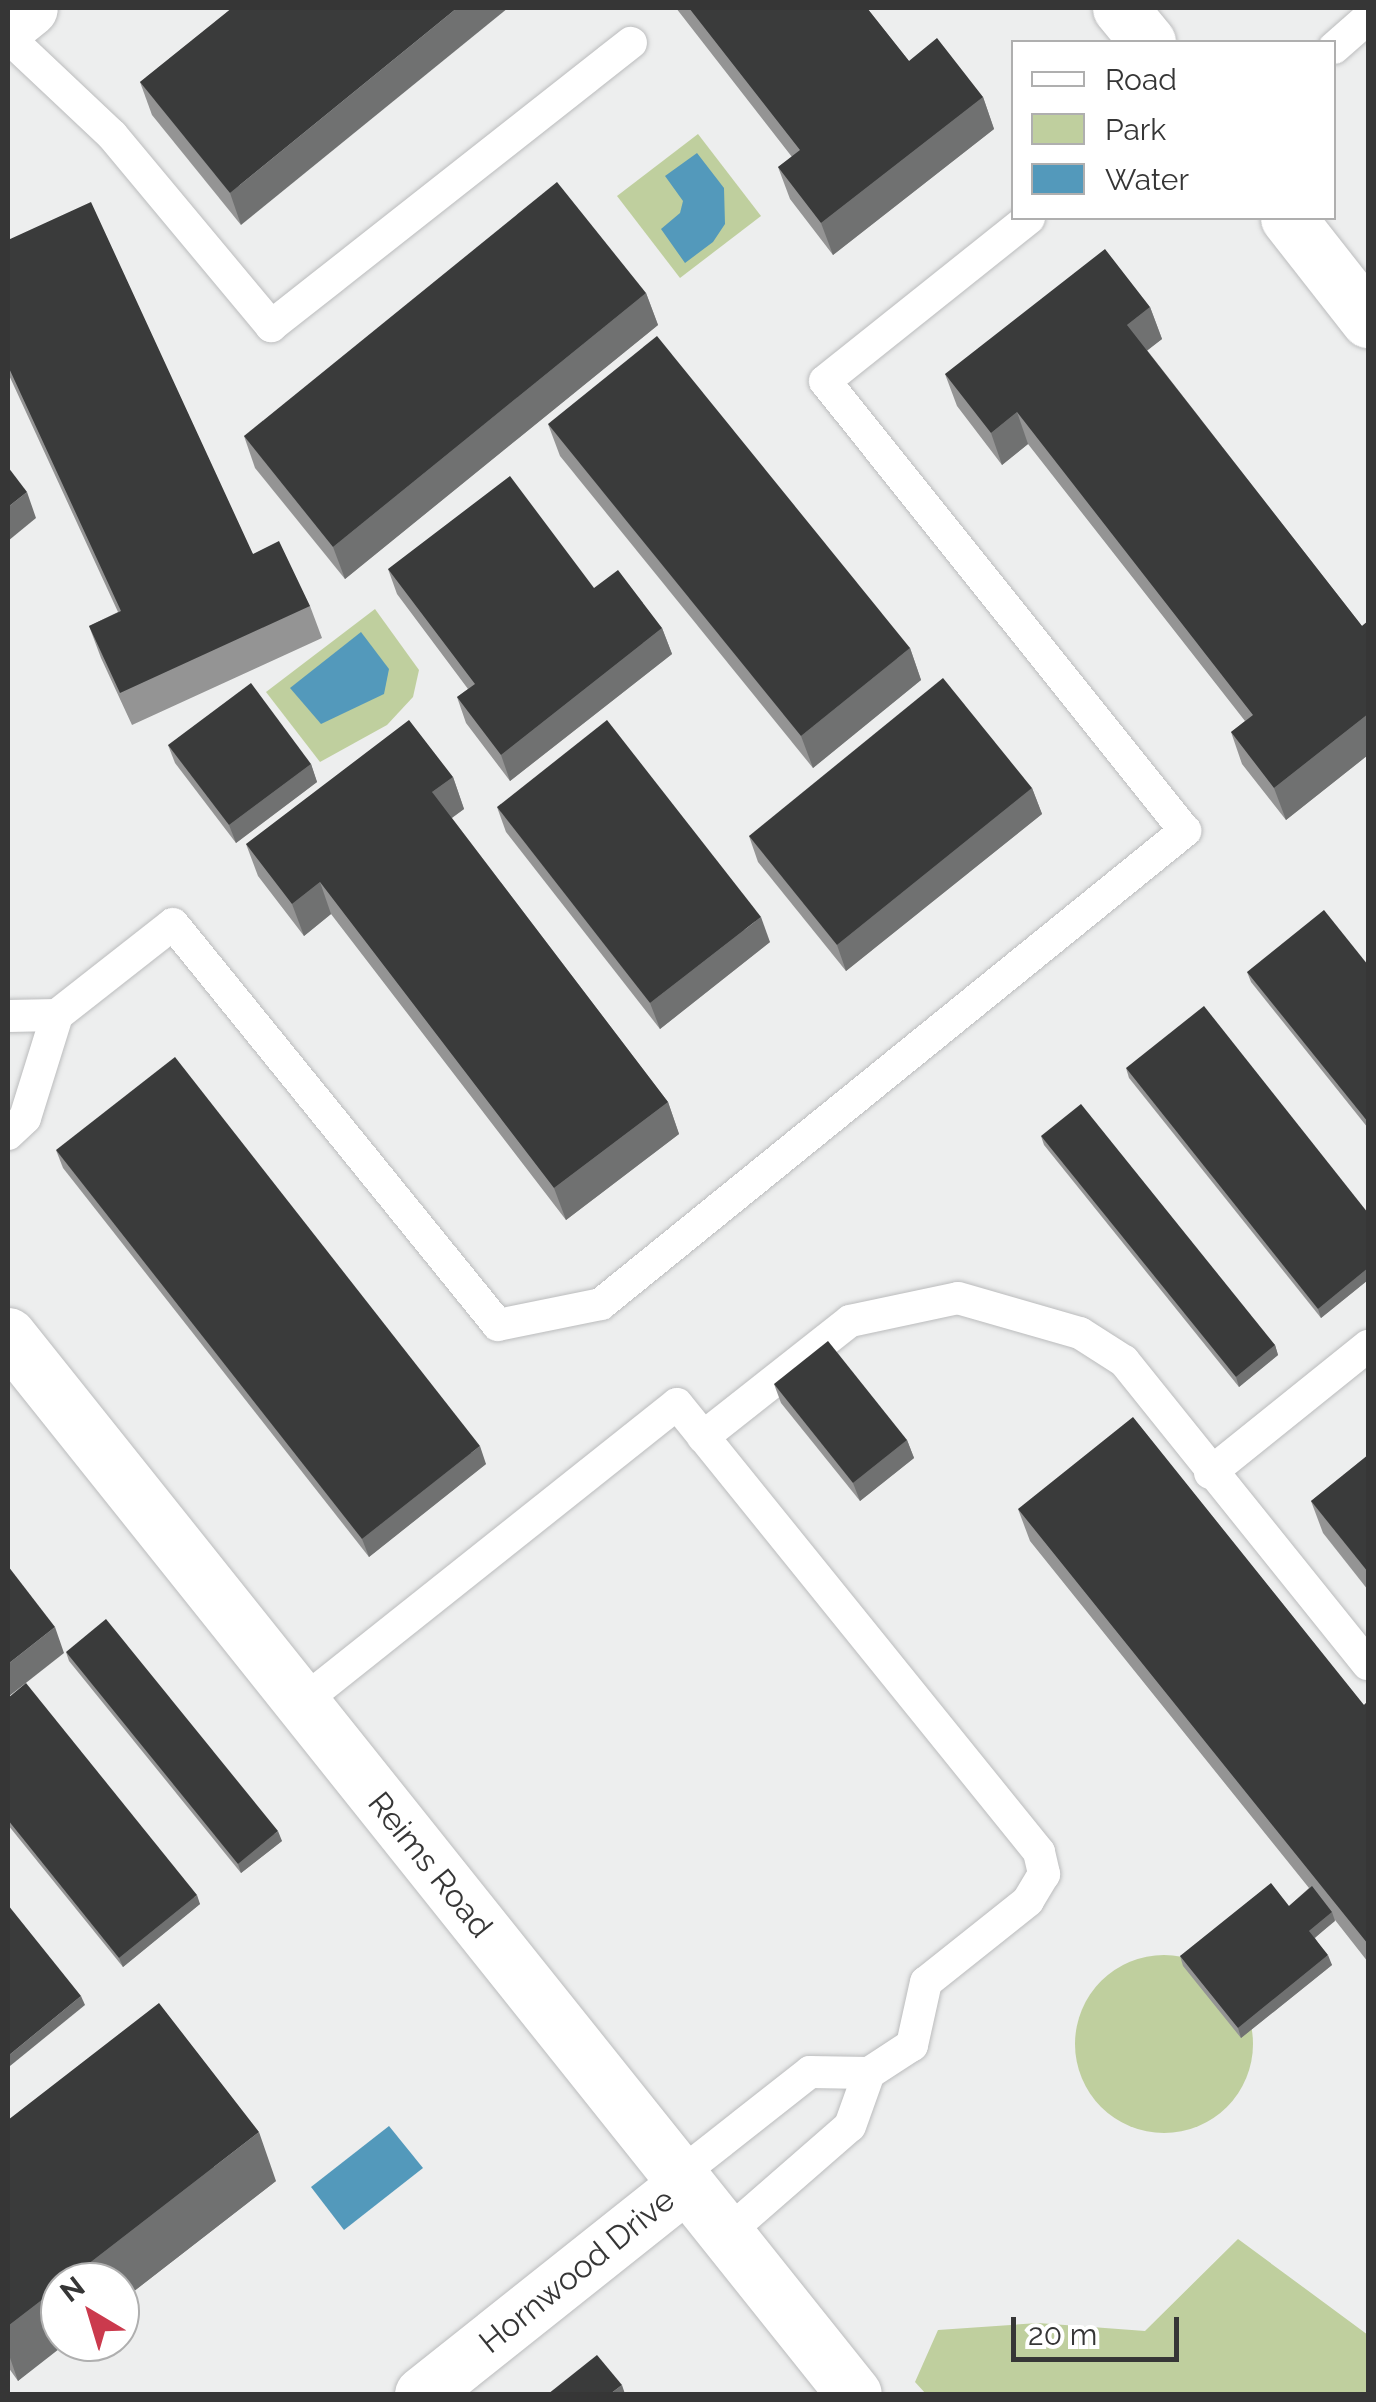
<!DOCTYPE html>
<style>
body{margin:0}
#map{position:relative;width:1376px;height:2402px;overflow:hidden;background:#edeeee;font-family:Raleway,sans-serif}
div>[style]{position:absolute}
.green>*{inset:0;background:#bfcf9e}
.round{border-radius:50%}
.water>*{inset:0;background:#5399bb}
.roads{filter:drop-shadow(0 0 2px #bbbcbd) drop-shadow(0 0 2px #bbbcbd)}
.lane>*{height:32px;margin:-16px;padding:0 16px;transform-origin:16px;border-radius:16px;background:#fff}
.street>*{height:55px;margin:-27.5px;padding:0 27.5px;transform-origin:27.5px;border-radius:27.5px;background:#fff}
.wall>*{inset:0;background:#949494}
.shaded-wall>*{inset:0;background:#707171}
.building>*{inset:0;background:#3a3b3b}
span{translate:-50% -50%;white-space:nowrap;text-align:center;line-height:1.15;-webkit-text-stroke:10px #fff;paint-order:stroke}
.street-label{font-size:32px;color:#363636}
.frame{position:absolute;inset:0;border:10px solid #363636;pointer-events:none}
.legend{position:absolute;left:1011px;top:40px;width:325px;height:180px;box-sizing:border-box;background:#fff;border:2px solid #afafaf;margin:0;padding:12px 18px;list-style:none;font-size:30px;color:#363636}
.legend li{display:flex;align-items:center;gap:20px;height:50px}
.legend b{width:50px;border:2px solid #afafaf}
.north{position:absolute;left:40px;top:2262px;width:100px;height:100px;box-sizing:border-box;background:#fff;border:2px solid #afafaf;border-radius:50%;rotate:322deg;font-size:28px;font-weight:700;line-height:40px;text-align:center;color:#363636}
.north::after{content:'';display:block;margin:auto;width:35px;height:45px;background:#cb3a4d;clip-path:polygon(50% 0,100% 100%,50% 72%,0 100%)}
.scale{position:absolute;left:1011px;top:2317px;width:168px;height:45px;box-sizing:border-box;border:5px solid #363636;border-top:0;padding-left:12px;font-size:30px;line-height:35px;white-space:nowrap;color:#363636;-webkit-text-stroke:8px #fff;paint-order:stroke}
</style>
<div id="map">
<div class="green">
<i style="clip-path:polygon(698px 134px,761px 216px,680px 278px,617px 196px)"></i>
<i style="clip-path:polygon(375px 609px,419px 670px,413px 697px,387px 725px,320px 762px,266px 692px)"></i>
<i class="round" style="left:1075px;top:1955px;width:178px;height:178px"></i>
<i style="clip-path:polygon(1238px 2239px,1368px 2335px,1368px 2394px,926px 2394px,915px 2382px,938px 2330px,1038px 2323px,1145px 2331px)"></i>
</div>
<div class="water">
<i style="clip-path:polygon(697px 153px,724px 188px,725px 224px,713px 242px,685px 263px,661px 229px,680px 213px,683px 201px,665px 176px)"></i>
<i style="clip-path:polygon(361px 632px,389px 669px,384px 694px,321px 724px,290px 688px)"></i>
<i style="clip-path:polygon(389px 2126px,423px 2168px,344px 2230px,311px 2187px)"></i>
</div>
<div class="roads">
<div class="lane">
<i style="left:8px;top:37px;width:143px;rotate:43.3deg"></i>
<i style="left:112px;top:135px;width:249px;rotate:50.2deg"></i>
<i style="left:271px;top:326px;width:458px;rotate:-38.2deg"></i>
<i style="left:1334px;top:48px;width:45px;rotate:-41.4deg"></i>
<i style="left:8px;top:1016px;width:49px;rotate:-1.2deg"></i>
<i style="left:8px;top:1134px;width:23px;rotate:-43deg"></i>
<i style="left:25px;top:1118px;width:108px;rotate:-72.7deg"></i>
<i style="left:57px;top:1015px;width:147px;rotate:-38.1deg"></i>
<i style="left:173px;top:924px;width:516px;rotate:50.98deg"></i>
<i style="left:498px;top:1325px;width:105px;rotate:-11.5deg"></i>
<i style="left:601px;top:1304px;width:752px;rotate:-39.01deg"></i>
<i style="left:1185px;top:831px;width:576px;rotate:-128.66deg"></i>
<i style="left:825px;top:381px;width:261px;rotate:-38.6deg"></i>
<i style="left:703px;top:1437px;width:187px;rotate:-38.3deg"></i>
<i style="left:850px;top:1321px;width:110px;rotate:-12deg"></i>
<i style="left:958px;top:1298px;width:127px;rotate:16deg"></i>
<i style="left:1080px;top:1333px;width:52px;rotate:32.5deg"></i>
<i style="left:1124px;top:1361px;width:389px;rotate:51.2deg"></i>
<i style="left:1210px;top:1473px;width:203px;rotate:-38.8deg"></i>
<i style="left:301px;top:1703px;width:480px;rotate:-38.5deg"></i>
<i style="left:677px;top:1404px;width:576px;rotate:51.06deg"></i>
<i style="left:1039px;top:1852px;width:23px;rotate:77deg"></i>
<i style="left:1044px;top:1874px;width:31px;rotate:121deg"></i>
<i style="left:1028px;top:1901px;width:130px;rotate:141.5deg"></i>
<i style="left:926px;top:1982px;width:65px;rotate:102.5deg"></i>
<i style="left:912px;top:2045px;width:51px;rotate:146.9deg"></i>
<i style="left:869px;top:2073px;width:59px;rotate:-179deg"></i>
<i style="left:810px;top:2072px;width:167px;rotate:141.8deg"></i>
<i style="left:726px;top:2234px;width:164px;rotate:-41.1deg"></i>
<i style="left:850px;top:2126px;width:56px;rotate:-70.3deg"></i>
</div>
<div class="street">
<i style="left:1120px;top:8px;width:44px;rotate:50.5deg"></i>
<i style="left:8px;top:26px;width:28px;rotate:-39deg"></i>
<i style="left:1288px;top:218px;width:130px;rotate:51.9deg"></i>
<i style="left:8px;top:1335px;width:1355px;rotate:51.38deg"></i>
<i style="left:422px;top:2394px;width:337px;rotate:-38.5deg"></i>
</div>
</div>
<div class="wall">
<i style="clip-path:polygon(232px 8px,241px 225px,152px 115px,140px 82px)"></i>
<i style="clip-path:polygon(676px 8px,867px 8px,909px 61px,983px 97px,994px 129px,833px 255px,790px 199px,778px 167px,792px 157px)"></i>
<i style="clip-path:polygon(8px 240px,253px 554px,310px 606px,322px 638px,132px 725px,101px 658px,89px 626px,118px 612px,8px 373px)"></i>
<i style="clip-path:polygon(646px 293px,658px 325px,345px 579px,255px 468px,244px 436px)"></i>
<i style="clip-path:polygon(1150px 307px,1162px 339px,1147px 350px,1362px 626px,1368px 621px,1368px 755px,1286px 820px,1242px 764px,1231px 732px,1245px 721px,1028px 444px,1002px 465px,957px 406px,945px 374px)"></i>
<i style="clip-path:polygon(548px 424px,910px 648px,921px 680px,813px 768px,560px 456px)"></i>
<i style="clip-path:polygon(388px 569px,594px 588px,662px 628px,672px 654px,510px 781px,466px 723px,457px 697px,468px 689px,397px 594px)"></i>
<i style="clip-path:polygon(168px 745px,311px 764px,317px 782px,236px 843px,175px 763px)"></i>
<i style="clip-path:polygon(453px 777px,464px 809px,452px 818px,668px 1102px,679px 1134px,566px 1220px,331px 914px,304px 936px,258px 876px,246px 844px)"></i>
<i style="clip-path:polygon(1032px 788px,1042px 814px,846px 971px,758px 862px,749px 836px)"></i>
<i style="clip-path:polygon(497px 807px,770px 942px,660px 1029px,506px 832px)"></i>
<i style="clip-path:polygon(1368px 965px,1368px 1128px,1251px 982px,1247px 972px)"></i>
<i style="clip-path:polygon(1126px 1068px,1368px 1213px,1368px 1280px,1321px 1318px,1129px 1078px)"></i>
<i style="clip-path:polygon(1041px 1136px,1275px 1345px,1278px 1355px,1239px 1387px,1044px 1145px)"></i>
<i style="clip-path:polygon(56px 1150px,486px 1464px,369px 1557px,63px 1168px)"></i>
<i style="clip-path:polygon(774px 1384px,907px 1440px,914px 1458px,860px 1501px,781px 1403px)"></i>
<i style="clip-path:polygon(1368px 1455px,1368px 1590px,1323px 1533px,1311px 1501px)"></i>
<i style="clip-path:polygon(1018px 1509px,1364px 1705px,1368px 1701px,1368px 1962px,1335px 1920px,1315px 1938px,1332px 1965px,1241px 2038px,1183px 1966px,1180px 1956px,1289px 1906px,1309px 1888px,1030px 1541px)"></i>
<i style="clip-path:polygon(66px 1652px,282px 1841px,241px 1873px,69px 1661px)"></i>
<i style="clip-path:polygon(8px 1698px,200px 1904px,123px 1967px,8px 1825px)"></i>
<i style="clip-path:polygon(8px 2120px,276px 2181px,120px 2302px,120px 2282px,18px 2381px,8px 2367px)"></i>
</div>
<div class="shaded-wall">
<i style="clip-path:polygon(457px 8px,508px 8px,241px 225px,230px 193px)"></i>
<i style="clip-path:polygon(983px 97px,994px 129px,833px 255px,821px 223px)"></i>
<i style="clip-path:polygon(646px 293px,658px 325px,345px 579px,333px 547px)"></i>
<i style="clip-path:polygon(1150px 307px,1162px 339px,1139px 357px,1127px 325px)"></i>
<i style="clip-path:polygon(1017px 412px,1028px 444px,1002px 465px,991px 433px)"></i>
<i style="clip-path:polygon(27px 492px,36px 518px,8px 541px,8px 507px)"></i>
<i style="clip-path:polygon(662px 628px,672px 654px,510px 781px,501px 755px)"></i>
<i style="clip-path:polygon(910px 648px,921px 680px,813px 768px,801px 736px)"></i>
<i style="clip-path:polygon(1368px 714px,1368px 755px,1286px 820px,1274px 788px)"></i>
<i style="clip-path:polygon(311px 764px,317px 782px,236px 843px,229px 825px)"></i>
<i style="clip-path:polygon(453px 777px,464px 809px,443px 824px,432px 792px)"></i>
<i style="clip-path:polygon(1032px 788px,1042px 814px,846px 971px,837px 945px)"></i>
<i style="clip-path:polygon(320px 882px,331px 914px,304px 936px,292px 904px)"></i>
<i style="clip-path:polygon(761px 917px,770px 942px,660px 1029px,650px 1003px)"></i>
<i style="clip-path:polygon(668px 1102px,679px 1134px,566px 1220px,554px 1188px)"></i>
<i style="clip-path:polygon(1368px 1268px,1368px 1280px,1321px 1318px,1318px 1309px)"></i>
<i style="clip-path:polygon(1275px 1345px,1278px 1355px,1239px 1387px,1236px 1377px)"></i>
<i style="clip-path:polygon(907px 1440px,914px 1458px,860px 1501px,853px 1483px)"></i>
<i style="clip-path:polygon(480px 1446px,486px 1464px,369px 1557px,362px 1539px)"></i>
<i style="clip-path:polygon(55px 1627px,64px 1653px,8px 1697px,8px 1664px)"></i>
<i style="clip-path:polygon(278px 1831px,282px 1841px,241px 1873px,238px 1864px)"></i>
<i style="clip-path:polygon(197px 1895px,200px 1904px,123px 1967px,119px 1958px)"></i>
<i style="clip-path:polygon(1332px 1912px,1335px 1921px,1312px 1940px,1309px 1931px)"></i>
<i style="clip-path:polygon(1328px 1955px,1332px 1965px,1241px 2038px,1238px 2028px)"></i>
<i style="clip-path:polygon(81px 1996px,85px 2005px,10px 2066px,8px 2056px)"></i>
<i style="clip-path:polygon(259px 2132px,276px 2181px,120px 2302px,120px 2282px,65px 2282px)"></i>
<i style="clip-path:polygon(60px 2286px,60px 2342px,68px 2342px,18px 2381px,8px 2352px,8px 2326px)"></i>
<i style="clip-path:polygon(622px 2385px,625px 2394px,610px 2394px)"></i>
</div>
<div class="building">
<i style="clip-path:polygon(232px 8px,457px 8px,230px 193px,140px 82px)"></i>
<i style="clip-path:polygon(689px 8px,867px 8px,909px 61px,937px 38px,983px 97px,821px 223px,778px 167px,800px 150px)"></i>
<i style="clip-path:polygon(557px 182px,646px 293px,333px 547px,244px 436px)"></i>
<i style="clip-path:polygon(91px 202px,253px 554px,279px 541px,310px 606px,120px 693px,89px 626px,121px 611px,8px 366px,8px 240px)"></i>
<i style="clip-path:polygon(1105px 249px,1150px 307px,1127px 325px,1362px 626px,1368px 621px,1368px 714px,1274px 788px,1231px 732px,1253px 715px,1017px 412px,991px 433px,945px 374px)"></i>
<i style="clip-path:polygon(657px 336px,910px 648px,801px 736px,548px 424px)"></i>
<i style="clip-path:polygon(8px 467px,27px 492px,8px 507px)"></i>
<i style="clip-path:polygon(510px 476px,594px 588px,618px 570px,662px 628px,501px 755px,457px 697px,475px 684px,388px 569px)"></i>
<i style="clip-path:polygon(943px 678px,1032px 788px,837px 945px,749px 836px)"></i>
<i style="clip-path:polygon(251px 683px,311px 764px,229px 825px,168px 745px)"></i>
<i style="clip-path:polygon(409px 720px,453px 777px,432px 792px,668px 1102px,554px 1188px,320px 882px,292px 904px,246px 844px)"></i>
<i style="clip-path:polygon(607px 720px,761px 917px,650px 1003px,497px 807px)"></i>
<i style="clip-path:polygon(1324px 910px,1368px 965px,1368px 1122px,1247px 972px)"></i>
<i style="clip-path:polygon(1204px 1006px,1368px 1213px,1368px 1268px,1318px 1309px,1126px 1068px)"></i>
<i style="clip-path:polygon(175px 1057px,480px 1446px,362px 1539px,56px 1150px)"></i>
<i style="clip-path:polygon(1081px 1104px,1275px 1345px,1236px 1377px,1041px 1136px)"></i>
<i style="clip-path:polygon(828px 1341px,907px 1440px,853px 1483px,774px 1384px)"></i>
<i style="clip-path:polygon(1133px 1417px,1364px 1705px,1368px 1701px,1368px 1944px,1018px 1509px)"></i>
<i style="clip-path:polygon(1368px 1455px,1368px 1572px,1311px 1501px)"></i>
<i style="clip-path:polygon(8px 1566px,55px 1627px,8px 1664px)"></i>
<i style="clip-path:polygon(106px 1619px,278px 1831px,238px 1864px,66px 1652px)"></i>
<i style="clip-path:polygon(26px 1683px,197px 1895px,119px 1958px,8px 1820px,8px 1698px)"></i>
<i style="clip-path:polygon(1271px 1883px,1289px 1906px,1312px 1886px,1332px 1912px,1309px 1931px,1328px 1955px,1238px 2028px,1180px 1956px)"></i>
<i style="clip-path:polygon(8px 1905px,81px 1996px,8px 2056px)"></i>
<i style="clip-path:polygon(159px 2003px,259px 2132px,65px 2282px,60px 2282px,60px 2286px,8px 2326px,8px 2120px)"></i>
<i style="clip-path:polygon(597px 2355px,622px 2385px,610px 2394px,548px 2394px)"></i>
</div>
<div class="street-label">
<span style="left:430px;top:1865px;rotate:51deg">Reims Road</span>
<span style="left:577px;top:2271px;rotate:-39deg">Hornwood Drive</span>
</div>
<div class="frame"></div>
<ul class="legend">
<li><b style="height:12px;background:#fff"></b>Road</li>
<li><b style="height:28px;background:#bfcf9e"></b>Park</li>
<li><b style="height:28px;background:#5399bb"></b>Water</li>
</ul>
<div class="north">N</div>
<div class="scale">20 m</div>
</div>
